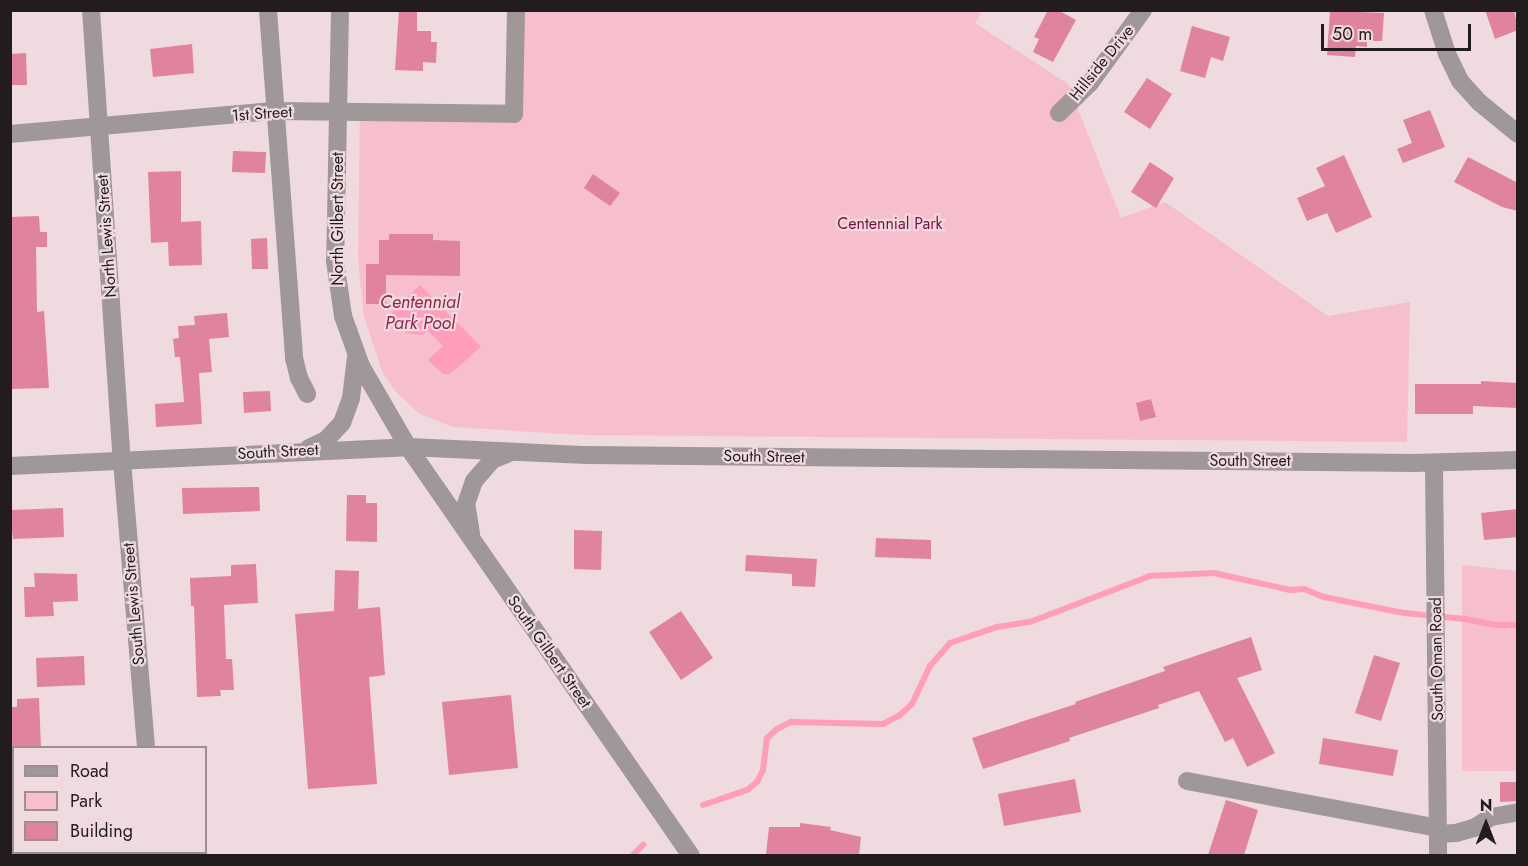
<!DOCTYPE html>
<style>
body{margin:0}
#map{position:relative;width:1528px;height:866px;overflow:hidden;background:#efdadf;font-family:Jost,sans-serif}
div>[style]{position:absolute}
.green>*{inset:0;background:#f7becd}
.water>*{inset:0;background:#fe9eba}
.stream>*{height:6px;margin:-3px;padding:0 3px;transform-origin:3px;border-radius:3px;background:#fe9eba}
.building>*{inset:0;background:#e0839e}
.minor>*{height:18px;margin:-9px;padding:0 9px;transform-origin:9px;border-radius:9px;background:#a09799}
span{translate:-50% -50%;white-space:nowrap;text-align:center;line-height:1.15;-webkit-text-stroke:4.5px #efdadf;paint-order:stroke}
.street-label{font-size:16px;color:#231c1e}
.park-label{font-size:16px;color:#7d0c3f}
.water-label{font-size:18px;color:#922550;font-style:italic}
.frame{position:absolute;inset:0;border:12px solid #231c1e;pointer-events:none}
.legend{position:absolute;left:12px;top:746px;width:195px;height:108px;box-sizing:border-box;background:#efdadf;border:2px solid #9d8e92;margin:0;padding:8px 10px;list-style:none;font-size:18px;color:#231c1e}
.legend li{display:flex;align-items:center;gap:12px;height:30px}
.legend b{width:30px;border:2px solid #9d8e92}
.north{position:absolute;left:1456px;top:794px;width:60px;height:60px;-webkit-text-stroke:4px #efdadf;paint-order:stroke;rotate:0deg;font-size:16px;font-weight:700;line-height:24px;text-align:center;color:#231c1e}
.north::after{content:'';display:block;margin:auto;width:21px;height:27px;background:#231c1e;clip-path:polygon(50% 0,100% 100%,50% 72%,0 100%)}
.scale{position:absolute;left:1321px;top:24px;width:150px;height:27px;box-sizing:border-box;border:3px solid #231c1e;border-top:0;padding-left:8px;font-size:18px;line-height:21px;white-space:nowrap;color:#231c1e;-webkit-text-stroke:4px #efdadf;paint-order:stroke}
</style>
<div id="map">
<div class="green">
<i style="clip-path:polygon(516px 11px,982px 11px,975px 23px,1068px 84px,1121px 218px,1165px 202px,1328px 316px,1410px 302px,1407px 442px,581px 435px,453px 427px,418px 413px,394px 390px,382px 371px,364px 317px,358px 259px,360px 110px,514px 114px)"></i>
<i style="clip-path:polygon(1462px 565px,1517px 571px,1517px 771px,1462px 771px)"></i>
</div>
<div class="water">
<i style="clip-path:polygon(420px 285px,481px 347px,450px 374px,443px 374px,428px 360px,443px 346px,428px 331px,422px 335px,406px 333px,389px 315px)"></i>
</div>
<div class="stream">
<i style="left:703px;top:805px;width:46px;rotate:-18.8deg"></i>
<i style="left:747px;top:790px;width:13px;rotate:-39deg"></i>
<i style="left:757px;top:782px;width:13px;rotate:-63deg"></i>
<i style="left:763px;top:770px;width:32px;rotate:-83deg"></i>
<i style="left:767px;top:738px;width:13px;rotate:-42deg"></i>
<i style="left:777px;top:729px;width:16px;rotate:-27deg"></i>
<i style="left:791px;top:722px;width:92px;rotate:1.2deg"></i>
<i style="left:883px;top:724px;width:19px;rotate:-28deg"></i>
<i style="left:900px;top:715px;width:16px;rotate:-43deg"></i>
<i style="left:912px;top:704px;width:42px;rotate:-64.7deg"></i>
<i style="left:930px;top:666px;width:30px;rotate:-49deg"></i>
<i style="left:950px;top:643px;width:50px;rotate:-18.8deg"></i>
<i style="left:997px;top:627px;width:33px;rotate:-9deg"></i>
<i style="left:1030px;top:622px;width:129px;rotate:-21deg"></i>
<i style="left:1150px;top:576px;width:64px;rotate:-2.7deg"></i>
<i style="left:1214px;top:573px;width:78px;rotate:12.6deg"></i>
<i style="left:1290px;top:590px;width:14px;rotate:-4deg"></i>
<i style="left:1304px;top:589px;width:22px;rotate:22deg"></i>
<i style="left:1324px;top:597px;width:82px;rotate:11.3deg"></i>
<i style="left:1404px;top:613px;width:61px;rotate:5.6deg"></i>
<i style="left:1465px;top:619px;width:33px;rotate:11deg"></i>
<i style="left:1497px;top:625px;width:21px"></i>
<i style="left:632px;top:856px;width:16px;rotate:-45deg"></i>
</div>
<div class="building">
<i style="clip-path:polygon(399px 10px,417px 10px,417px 31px,431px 31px,431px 42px,437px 42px,436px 63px,423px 62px,423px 71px,395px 70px)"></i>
<i style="clip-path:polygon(1048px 10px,1058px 10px,1076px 20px,1053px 62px,1033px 52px,1039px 39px,1034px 37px)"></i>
<i style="clip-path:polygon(1485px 10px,1514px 10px,1518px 30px,1495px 39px)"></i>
<i style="clip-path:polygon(1330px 11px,1384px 13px,1382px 41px,1367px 41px,1367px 47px,1356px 46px,1355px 57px,1327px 55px)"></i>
<i style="clip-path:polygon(1192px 26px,1230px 37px,1223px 61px,1211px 57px,1205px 78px,1180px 71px)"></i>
<i style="clip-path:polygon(192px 44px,194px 73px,153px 77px,150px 49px)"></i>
<i style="clip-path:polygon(26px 53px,27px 85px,10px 85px,10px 54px)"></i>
<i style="clip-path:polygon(1147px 78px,1172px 94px,1150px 129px,1124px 112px)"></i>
<i style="clip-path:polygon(1430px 110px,1445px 147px,1403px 163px,1397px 149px,1412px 143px,1403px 120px)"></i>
<i style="clip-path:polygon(233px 151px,266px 152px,265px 173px,232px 172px)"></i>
<i style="clip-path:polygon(1344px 155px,1372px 217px,1336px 233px,1327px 213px,1307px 221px,1297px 198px,1325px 186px,1316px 168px)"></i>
<i style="clip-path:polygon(1468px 157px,1518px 183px,1518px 211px,1502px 207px,1454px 182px)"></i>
<i style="clip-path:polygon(1150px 162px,1174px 178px,1156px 208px,1131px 192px)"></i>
<i style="clip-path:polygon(181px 171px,181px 222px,201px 221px,202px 265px,169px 266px,168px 242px,151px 243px,148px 172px)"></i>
<i style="clip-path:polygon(593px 174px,620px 193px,610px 206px,584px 188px)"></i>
<i style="clip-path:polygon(39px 216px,40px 232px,47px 232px,47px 247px,36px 247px,37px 312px,44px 311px,49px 388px,10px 389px,10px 217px)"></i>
<i style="clip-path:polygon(389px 234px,433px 234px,433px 240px,460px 241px,460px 276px,386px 275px,386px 304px,366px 304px,366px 264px,379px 264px,379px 240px,389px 240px)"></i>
<i style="clip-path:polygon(267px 238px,268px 269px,252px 269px,251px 239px)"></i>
<i style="clip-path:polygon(227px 313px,229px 337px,209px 339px,212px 372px,199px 373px,202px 424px,156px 427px,155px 404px,184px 402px,180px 357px,175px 357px,173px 339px,179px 338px,178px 326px,195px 325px,194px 316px)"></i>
<i style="clip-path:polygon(1481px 381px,1518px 383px,1518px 408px,1473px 406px,1473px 414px,1415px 414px,1415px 384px,1481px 384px)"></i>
<i style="clip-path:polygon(270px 391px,271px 411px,244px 413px,243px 392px)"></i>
<i style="clip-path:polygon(1151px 399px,1156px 417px,1140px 421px,1136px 403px)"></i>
<i style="clip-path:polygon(259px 487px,260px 511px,183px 514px,182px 488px)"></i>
<i style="clip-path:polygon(347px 495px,366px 495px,366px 503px,377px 503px,377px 542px,346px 541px)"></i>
<i style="clip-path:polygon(63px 508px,64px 537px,13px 539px,10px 510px)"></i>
<i style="clip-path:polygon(1518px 509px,1518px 537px,1484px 540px,1481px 513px)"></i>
<i style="clip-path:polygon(574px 530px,602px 531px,601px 570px,574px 569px)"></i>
<i style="clip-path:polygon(876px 538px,931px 540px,931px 559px,875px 557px)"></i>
<i style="clip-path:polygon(746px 555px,817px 559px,815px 587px,792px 586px,792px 574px,745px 571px)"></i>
<i style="clip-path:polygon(256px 564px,258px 603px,224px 605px,226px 659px,232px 659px,234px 690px,220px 690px,221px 696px,197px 697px,194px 606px,191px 606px,190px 578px,231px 576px,231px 565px)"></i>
<i style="clip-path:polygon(335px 570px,359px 571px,358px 609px,380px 607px,385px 675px,369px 677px,377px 784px,308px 789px,295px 614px,334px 611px)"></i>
<i style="clip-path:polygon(34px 573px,77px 574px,78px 601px,53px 602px,54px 616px,25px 617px,24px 587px,35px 587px)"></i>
<i style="clip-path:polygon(681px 611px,713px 658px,681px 680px,649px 632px)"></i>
<i style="clip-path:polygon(1251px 637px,1262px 670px,1237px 678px,1275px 753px,1247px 767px,1233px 738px,1225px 742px,1199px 691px,1158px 705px,1159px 708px,1069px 738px,1070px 741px,983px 769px,972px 738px,1076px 704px,1075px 702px,1165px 671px,1163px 667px)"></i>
<i style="clip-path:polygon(1374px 655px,1400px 663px,1381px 721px,1355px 713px)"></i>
<i style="clip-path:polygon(84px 656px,85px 685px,37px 687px,36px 658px)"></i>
<i style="clip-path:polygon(511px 695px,518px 768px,449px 775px,442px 702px)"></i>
<i style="clip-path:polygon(39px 698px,41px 747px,10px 747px,10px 707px,17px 707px,17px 699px)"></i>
<i style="clip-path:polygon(1323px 738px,1398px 750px,1393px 776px,1319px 764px)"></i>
<i style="clip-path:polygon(1075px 779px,1081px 812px,1004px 826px,998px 794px)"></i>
<i style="clip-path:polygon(1500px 782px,1518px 782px,1518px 801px,1500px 802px)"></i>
<i style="clip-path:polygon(1226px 800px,1258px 810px,1244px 855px,1208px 855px)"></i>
<i style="clip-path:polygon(800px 823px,831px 827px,830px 830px,861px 837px,859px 855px,766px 855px,769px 827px,800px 827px)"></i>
</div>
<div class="minor">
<i style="left:91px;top:10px;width:452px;rotate:86.1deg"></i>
<i style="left:122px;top:461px;width:288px;rotate:85.2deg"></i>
<i style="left:268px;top:10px;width:349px;rotate:85.7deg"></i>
<i style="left:294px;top:358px;width:21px;rotate:76deg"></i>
<i style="left:299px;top:378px;width:18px;rotate:63deg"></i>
<i style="left:340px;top:10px;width:251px;rotate:91.1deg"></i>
<i style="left:335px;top:261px;width:56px;rotate:81.7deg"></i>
<i style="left:343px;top:316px;width:53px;rotate:70.2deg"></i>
<i style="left:361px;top:366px;width:94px;rotate:59.9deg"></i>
<i style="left:408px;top:447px;width:497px;rotate:55.3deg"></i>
<i style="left:1433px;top:10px;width:46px;rotate:72.3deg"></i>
<i style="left:1447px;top:54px;width:30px;rotate:64deg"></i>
<i style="left:1460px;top:81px;width:28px;rotate:48deg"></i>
<i style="left:1479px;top:102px;width:50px;rotate:39.4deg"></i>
<i style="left:1059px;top:113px;width:43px;rotate:-44.1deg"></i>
<i style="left:1090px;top:83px;width:90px;rotate:-54deg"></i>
<i style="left:10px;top:134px;width:266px;rotate:-5deg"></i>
<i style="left:275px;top:111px;width:239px;rotate:0.7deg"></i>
<i style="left:514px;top:114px;width:104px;rotate:-88.9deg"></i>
<i style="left:309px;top:448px;width:19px;rotate:-25deg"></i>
<i style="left:326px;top:440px;width:23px;rotate:-47deg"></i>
<i style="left:342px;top:423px;width:27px;rotate:-70deg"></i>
<i style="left:351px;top:398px;width:41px;rotate:-83deg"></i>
<i style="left:1434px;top:463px;width:393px;rotate:89.4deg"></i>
<i style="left:10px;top:466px;width:398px;rotate:-2.7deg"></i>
<i style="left:408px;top:447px;width:179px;rotate:2.6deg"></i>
<i style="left:587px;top:455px;width:827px;rotate:0.55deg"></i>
<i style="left:1414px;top:463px;width:104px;rotate:-1.7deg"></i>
<i style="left:471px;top:534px;width:30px;rotate:-99deg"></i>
<i style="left:466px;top:504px;width:24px;rotate:-71deg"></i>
<i style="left:474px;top:481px;width:28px;rotate:-49deg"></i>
<i style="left:492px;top:460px;width:22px;rotate:-22deg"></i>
<i style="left:1187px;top:781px;width:255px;rotate:10.6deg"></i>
<i style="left:1438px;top:834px;width:18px;rotate:-3deg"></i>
<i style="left:1456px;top:833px;width:19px;rotate:-16deg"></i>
<i style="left:1474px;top:828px;width:20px;rotate:-33deg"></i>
<i style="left:1491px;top:817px;width:27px;rotate:-10deg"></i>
</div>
<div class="street-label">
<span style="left:1102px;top:63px;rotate:-51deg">Hillside Drive</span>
<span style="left:262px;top:114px;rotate:-4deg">1st Street</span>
<span style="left:338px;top:219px;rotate:-90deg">North Gilbert Street</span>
<span style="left:107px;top:236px;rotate:-94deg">North Lewis Street</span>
<span style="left:278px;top:452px;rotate:-3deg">South Street</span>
<span style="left:764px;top:457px;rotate:1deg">South Street</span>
<span style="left:1250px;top:461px">South Street</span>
<span style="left:134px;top:604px;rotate:-95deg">South Lewis Street</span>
<span style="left:549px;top:652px;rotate:55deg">South Gilbert Street</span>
<span style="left:1437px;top:659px;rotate:-91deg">South Oman Road</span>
</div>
<div class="park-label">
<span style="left:890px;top:224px">Centennial Park</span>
</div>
<div class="water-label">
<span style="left:420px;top:313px">Centennial<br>Park Pool</span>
</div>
<div class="frame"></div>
<ul class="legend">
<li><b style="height:8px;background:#a09799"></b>Road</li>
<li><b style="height:16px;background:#f7becd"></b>Park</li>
<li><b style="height:16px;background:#e0839e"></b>Building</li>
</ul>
<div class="north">N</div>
<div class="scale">50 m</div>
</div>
